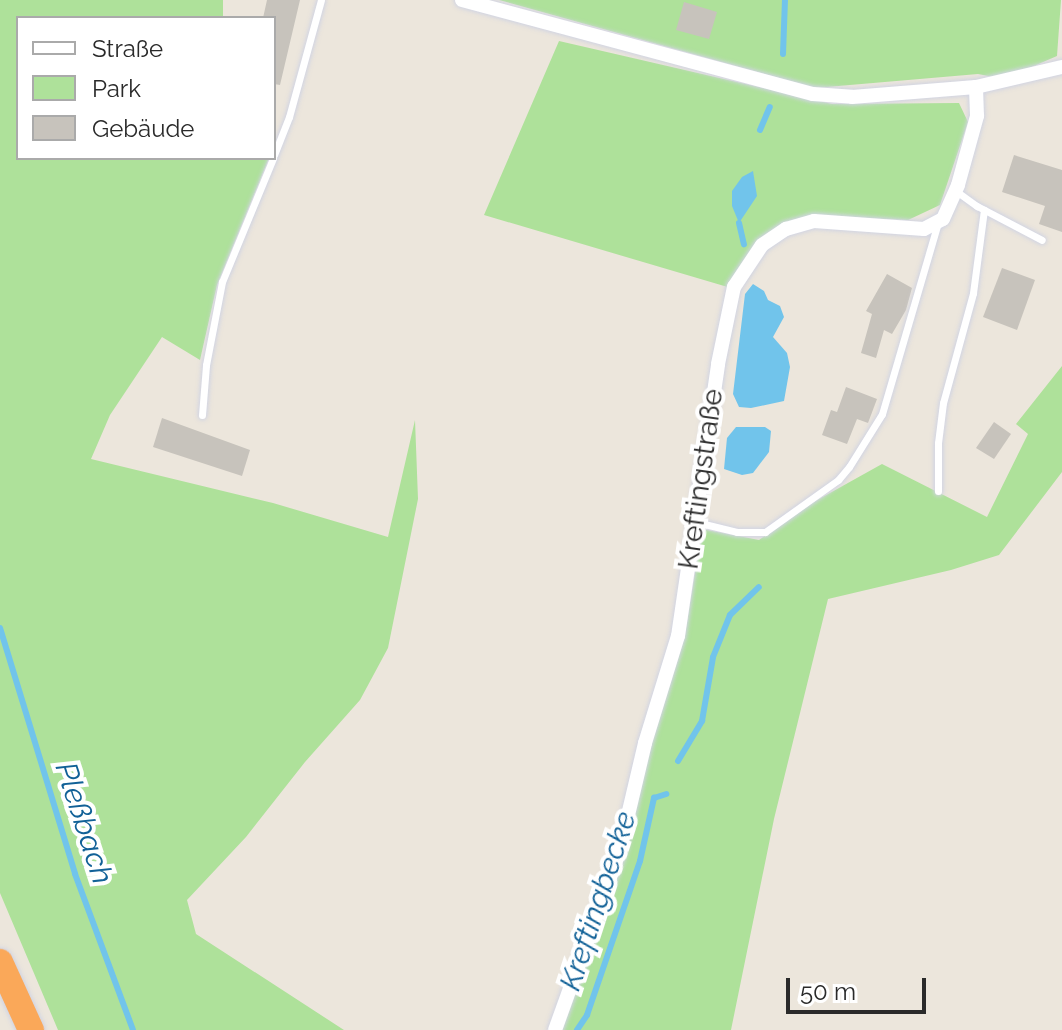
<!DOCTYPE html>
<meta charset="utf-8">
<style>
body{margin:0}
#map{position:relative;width:1062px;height:1030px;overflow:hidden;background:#ece6dc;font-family:Raleway,sans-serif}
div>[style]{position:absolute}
.green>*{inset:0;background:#aee19a}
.water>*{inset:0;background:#71c4eb}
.stream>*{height:6px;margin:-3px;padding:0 3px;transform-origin:3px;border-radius:3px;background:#71c4eb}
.building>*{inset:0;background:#c7c3bc}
.roads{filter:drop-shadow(0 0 2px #d1d4e2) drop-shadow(0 0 2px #d1d4e2)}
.lane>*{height:7px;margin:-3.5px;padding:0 3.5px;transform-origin:3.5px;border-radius:3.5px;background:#fff}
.street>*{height:14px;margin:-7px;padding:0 7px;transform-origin:7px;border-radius:7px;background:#fff}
.highway>*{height:26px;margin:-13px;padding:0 13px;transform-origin:13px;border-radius:13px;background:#faa859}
span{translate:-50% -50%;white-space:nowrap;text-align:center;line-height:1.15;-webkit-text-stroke:8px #fff;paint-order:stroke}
.street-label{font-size:28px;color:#2a2a2a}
.water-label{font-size:30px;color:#116197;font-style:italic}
.legend{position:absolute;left:16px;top:16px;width:260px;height:144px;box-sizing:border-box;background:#fff;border:2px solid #aaa;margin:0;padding:10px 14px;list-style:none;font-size:24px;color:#2a2a2a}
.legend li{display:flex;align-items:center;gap:16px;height:40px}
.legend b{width:40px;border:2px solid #aaa}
.scale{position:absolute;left:786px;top:978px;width:140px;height:36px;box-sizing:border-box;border:4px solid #2a2a2a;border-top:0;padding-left:10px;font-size:24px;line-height:28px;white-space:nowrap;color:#2a2a2a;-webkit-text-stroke:6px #fff;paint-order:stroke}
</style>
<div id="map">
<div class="green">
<i style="clip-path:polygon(0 0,223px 0,223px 18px,18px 18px,18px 158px,269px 158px,217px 285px,200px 360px,162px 337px,110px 415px,91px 459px,273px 503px,388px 537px,415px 420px,418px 499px,388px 648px,360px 700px,305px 762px,246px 837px,187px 900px,196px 934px,344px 1030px,58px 1030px,0 893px)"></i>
<i style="clip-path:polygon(499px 0,1061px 0,1057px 56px,1004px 79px,978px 74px,815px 88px)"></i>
<i style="clip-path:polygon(559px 41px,832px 104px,959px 103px,968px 122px,940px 205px,908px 220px,814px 216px,787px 225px,731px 288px,484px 215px)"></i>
<i style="clip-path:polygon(1062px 366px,1062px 472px,999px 555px,951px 570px,828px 599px,774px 819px,731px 1030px,561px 1030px,685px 635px,702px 529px,759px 540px,812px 503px,882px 464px,987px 517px,1028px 434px,1016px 424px)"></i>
</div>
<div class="water">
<i style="clip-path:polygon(753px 171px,757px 196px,739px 223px,732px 206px,732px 191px,742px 177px)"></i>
<i style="clip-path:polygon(753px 284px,764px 291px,768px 300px,780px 306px,784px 317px,773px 337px,787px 353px,790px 367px,784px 401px,751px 408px,739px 407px,733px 394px,745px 294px)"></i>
<i style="clip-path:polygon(736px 427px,765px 427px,771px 431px,769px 452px,753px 473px,742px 475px,724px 469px,727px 438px)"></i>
</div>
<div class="stream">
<i style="left:783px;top:54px;width:54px;rotate:-87.9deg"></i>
<i style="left:760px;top:130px;width:25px;rotate:-67deg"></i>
<i style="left:739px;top:223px;width:22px;rotate:77deg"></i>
<i style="left:0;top:628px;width:257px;rotate:73deg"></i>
<i style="left:75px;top:874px;width:166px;rotate:69.6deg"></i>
<i style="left:678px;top:761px;width:47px;rotate:-59deg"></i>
<i style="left:702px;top:721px;width:65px;rotate:-80.2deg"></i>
<i style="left:713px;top:657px;width:45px;rotate:-68deg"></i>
<i style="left:730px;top:615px;width:40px;rotate:-44deg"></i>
<i style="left:577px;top:1030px;width:18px;rotate:-56deg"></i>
<i style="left:587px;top:1015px;width:163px;rotate:-71deg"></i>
<i style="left:640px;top:861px;width:65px;rotate:-77.5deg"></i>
<i style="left:654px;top:798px;width:13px;rotate:-18deg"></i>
</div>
<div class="building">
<i style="clip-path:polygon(267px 0,300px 0,280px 85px,274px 84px,274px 18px,263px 18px)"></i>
<i style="clip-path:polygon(684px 2px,717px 12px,709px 39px,676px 30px)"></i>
<i style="clip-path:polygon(1014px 155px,1062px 170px,1062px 232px,1039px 224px,1045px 206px,1002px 192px)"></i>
<i style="clip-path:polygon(1002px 268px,1035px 280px,1017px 330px,983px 317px)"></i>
<i style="clip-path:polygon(887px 274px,912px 288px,906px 310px,892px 334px,884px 330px,876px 358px,861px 353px,872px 314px,866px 311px)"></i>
<i style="clip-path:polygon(846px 387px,877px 399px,868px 423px,857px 419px,847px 444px,822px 435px,831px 410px,837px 412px)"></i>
<i style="clip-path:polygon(162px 418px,250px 450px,242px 476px,153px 447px)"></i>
<i style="clip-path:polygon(994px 422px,1011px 434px,994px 459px,976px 448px)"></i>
</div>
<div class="roads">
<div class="lane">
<i style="left:274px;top:155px;width:41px;rotate:-68.5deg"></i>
<i style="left:289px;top:117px;width:121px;rotate:-74.7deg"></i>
<i style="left:956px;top:191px;width:26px;rotate:36deg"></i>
<i style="left:977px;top:206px;width:73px;rotate:27.6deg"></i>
<i style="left:202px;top:415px;width:50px;rotate:-85.4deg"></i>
<i style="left:206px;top:365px;width:85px;rotate:-79.1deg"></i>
<i style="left:222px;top:282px;width:134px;rotate:-67.6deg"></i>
<i style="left:938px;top:491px;width:48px;rotate:-90deg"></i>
<i style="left:938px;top:443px;width:40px;rotate:-82.9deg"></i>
<i style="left:943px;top:403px;width:114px;rotate:-74.7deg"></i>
<i style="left:973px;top:293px;width:84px;rotate:-82.5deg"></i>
<i style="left:696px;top:522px;width:42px;rotate:13.7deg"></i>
<i style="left:737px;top:532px;width:28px"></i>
<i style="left:765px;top:532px;width:90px;rotate:-35.5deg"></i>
<i style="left:838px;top:480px;width:17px;rotate:-50deg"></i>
<i style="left:849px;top:467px;width:62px;rotate:-58.1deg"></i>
<i style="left:882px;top:414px;width:199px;rotate:-73.7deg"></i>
</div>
<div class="street">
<i style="left:462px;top:0;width:363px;rotate:15deg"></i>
<i style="left:813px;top:94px;width:39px;rotate:4deg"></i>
<i style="left:852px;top:97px;width:124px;rotate:-4.6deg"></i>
<i style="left:976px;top:87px;width:88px;rotate:-13.1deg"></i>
<i style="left:555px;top:1030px;width:192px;rotate:-70.2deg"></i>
<i style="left:620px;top:849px;width:109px;rotate:-76.7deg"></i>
<i style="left:645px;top:743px;width:112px;rotate:-72.9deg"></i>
<i style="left:678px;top:636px;width:275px;rotate:-81.6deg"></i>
<i style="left:718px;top:364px;width:79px;rotate:-78.3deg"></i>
<i style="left:734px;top:287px;width:50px;rotate:-56.3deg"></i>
<i style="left:762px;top:245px;width:29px;rotate:-34deg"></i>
<i style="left:786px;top:229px;width:29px;rotate:-16deg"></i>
<i style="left:814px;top:221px;width:110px;rotate:4.2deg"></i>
<i style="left:924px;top:229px;width:21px;rotate:-28deg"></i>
<i style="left:943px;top:219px;width:37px;rotate:-66deg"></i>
<i style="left:958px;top:185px;width:72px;rotate:-74.6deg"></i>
<i style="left:977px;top:116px;width:29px;rotate:-92deg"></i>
</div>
<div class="highway">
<i style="left:0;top:962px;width:75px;rotate:65.5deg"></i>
</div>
</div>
<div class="street-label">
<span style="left:701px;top:479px;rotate:-82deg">Kreftingstraße</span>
</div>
<div class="water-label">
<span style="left:84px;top:823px;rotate:72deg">Pleßbach</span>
<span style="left:598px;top:901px;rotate:-72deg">Kreftingbecke</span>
</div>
<ul class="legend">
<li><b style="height:10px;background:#fff"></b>Straße</li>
<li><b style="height:22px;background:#aee19a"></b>Park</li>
<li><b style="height:22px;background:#c7c3bc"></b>Gebäude</li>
</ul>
<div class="scale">50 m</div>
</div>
